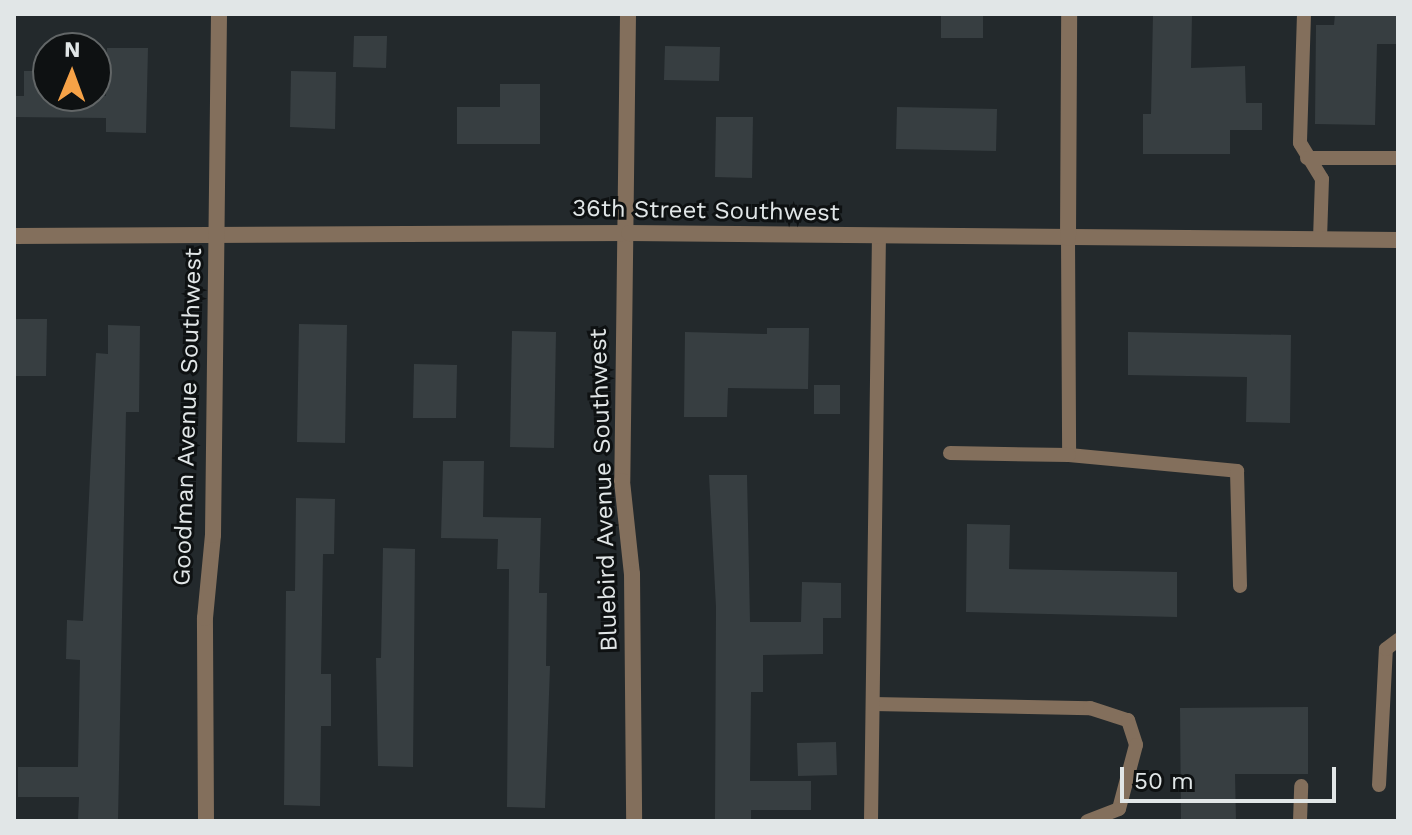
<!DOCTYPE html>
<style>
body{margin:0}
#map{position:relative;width:1412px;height:835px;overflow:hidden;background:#23292c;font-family:"Work Sans",sans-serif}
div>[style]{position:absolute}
.building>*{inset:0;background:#373e41}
.lane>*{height:14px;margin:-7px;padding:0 7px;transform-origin:7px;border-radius:7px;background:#836f5c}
.street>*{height:16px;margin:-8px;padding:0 8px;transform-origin:8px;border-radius:8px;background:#836f5c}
span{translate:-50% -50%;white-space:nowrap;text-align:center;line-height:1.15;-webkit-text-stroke:6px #0e1112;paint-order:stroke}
.street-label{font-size:24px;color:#e1e6e7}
.frame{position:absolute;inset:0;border:16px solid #e1e6e7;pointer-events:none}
.north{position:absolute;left:32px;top:32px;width:80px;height:80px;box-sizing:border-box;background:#0e1112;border:2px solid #626667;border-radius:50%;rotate:1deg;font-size:22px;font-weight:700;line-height:32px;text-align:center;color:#e1e6e7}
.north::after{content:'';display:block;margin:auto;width:28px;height:36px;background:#f6a247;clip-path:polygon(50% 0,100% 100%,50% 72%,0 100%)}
.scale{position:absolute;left:1120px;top:767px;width:216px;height:36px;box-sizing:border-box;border:4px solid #e1e6e7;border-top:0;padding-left:10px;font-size:24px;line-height:28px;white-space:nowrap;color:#e1e6e7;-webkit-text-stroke:6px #0e1112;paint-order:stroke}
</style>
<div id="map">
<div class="building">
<i style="clip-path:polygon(941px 14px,983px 14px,983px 38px,941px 38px)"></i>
<i style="clip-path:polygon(1153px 14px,1192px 14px,1191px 68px,1245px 66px,1246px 103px,1262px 103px,1262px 130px,1230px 130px,1230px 154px,1143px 154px,1143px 114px,1151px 114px)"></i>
<i style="clip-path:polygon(1335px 14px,1398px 14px,1398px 44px,1377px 44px,1375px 125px,1315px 124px,1316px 25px,1334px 25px)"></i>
<i style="clip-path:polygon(354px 36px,387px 36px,386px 68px,353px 67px)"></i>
<i style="clip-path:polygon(665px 46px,720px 47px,719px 81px,664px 80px)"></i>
<i style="clip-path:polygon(107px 48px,148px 48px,146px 133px,106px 132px,106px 118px,14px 117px,14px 96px,24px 96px,24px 71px,48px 71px,48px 96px,106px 96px)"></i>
<i style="clip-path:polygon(291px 71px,336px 72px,335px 129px,290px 127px)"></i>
<i style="clip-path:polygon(500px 84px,540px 84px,540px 144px,457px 144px,457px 107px,500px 107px)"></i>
<i style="clip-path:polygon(897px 107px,997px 109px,996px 151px,896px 149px)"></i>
<i style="clip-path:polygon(716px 117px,753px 117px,752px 178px,715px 177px)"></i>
<i style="clip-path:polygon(14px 319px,47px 319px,46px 376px,14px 376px)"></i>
<i style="clip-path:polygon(299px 324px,347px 325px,345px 443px,297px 442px)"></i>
<i style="clip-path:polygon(108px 325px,140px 326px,139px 412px,126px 412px,118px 821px,78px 821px,79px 797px,18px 797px,18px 767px,78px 767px,80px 660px,66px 659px,67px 620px,83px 621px,96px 353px,108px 354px)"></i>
<i style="clip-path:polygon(767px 328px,809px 328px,808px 389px,728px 388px,727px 417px,684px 417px,685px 332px,767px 334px)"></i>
<i style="clip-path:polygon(512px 331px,556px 332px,554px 448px,510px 447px)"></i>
<i style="clip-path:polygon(1128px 332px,1291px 335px,1290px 423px,1246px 422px,1247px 377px,1128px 375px)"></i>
<i style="clip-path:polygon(414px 364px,457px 365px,456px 418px,413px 418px)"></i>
<i style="clip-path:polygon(814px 385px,840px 385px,840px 414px,814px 414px)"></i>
<i style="clip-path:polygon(443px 461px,484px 461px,483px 517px,541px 518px,539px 593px,547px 593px,546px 666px,550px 666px,545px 808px,507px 807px,509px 569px,497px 569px,498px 539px,441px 538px)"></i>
<i style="clip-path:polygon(709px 475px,747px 475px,750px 622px,801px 622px,802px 582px,841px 583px,841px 618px,823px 618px,823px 654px,763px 655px,763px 692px,751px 692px,750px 781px,811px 781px,811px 810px,751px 810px,751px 821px,715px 821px,716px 607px)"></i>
<i style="clip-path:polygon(296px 498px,335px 499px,334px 554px,323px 554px,321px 674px,331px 674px,331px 726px,321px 726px,320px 806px,284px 805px,286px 591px,295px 591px)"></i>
<i style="clip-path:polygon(967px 524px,1010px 525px,1009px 569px,1177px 572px,1177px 617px,966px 612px)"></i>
<i style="clip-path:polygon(383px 548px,415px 549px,413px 767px,378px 766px,376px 658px,381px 658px)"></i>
<i style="clip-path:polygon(1308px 707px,1308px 774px,1235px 774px,1236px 821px,1181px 821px,1180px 708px)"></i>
<i style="clip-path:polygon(836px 742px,837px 775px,798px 776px,797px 743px)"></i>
</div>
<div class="lane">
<i style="left:1304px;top:14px;width:129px;rotate:91.8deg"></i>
<i style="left:1300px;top:143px;width:42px;rotate:58.6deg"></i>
<i style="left:1322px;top:179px;width:60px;rotate:91.9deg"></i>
<i style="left:1307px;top:158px;width:91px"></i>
<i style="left:1068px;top:238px;width:217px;rotate:89.7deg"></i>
<i style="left:1069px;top:455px;width:169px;rotate:5.4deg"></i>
<i style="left:1237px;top:471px;width:115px;rotate:88.5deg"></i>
<i style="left:950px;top:453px;width:119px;rotate:1deg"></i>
<i style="left:873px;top:704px;width:217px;rotate:1.1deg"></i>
<i style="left:1090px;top:708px;width:40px;rotate:18deg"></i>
<i style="left:1128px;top:720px;width:26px;rotate:72deg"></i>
<i style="left:1136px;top:745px;width:66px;rotate:104.9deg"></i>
<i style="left:1119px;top:809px;width:34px;rotate:159deg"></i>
<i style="left:1379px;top:785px;width:136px;rotate:-87.1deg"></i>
<i style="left:1386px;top:649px;width:15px;rotate:-37deg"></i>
<i style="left:871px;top:821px;width:584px;rotate:-89.22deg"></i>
<i style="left:1300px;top:821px;width:35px;rotate:-88deg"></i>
</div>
<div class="street">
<i style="left:628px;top:14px;width:467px;rotate:90.7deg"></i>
<i style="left:622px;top:481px;width:94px;rotate:83.9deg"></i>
<i style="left:632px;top:574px;width:247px;rotate:89.5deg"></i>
<i style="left:14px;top:236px;width:615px;rotate:-0.28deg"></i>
<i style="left:629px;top:233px;width:769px;rotate:0.52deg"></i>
<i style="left:1068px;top:238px;width:224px;rotate:-89.7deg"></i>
<i style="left:206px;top:821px;width:203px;rotate:-90.3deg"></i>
<i style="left:205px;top:618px;width:83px;rotate:-84.5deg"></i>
<i style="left:213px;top:535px;width:521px;rotate:-89.34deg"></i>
</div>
<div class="street-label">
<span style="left:706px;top:211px;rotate:1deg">36th Street Southwest</span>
<span style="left:188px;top:417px;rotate:-88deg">Goodman Avenue Southwest</span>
<span style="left:604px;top:490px;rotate:-92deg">Bluebird Avenue Southwest</span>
</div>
<div class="frame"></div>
<div class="north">N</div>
<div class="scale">50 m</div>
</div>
